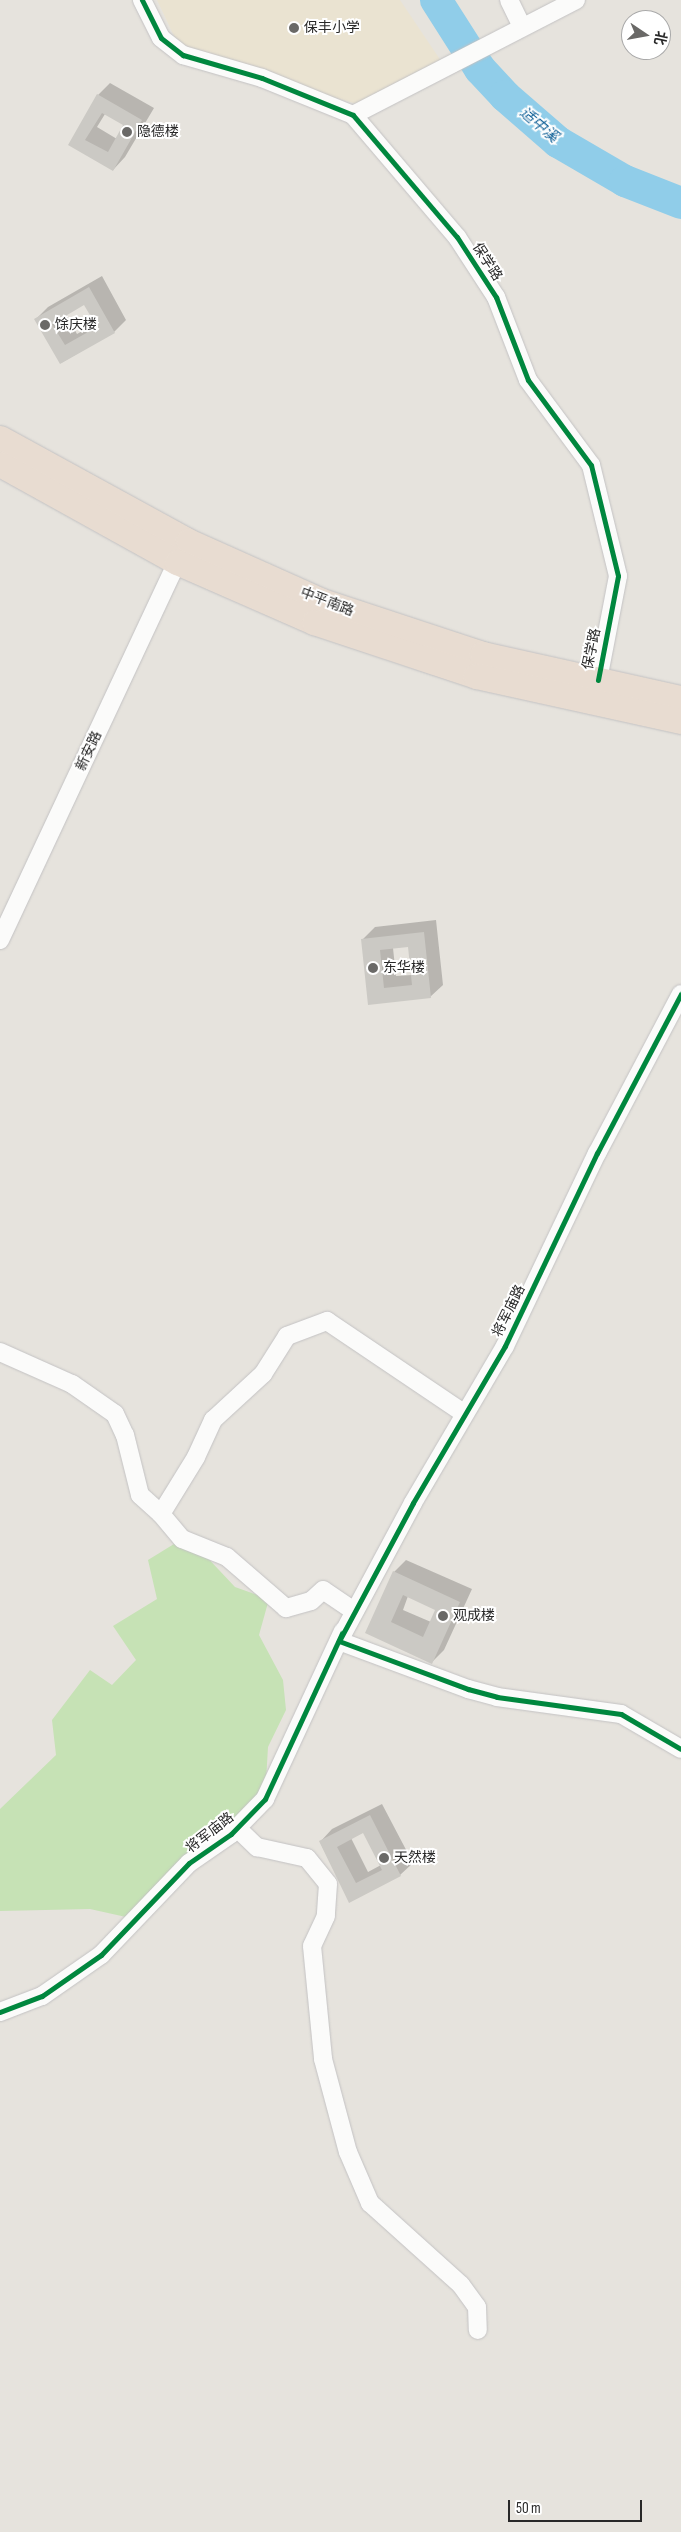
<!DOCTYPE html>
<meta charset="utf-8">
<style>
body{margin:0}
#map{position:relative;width:681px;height:2532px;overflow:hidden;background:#e6e3dd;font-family:"Sofia Sans Condensed","Noto Sans SC",sans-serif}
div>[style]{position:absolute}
.education>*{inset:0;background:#eae3d1}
.green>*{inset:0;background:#c6e2b5}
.shadow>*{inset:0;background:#0003}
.river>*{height:32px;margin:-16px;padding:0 16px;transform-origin:16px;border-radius:16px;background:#90cde9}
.building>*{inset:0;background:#cbc9c4}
.roads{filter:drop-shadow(0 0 1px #c3c2c3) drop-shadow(0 0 1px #c3c2c3)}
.minor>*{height:18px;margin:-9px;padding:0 9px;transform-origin:9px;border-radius:9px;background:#fbfbfa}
.highway>*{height:25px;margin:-12.5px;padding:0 12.5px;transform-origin:12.5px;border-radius:12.5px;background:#e8dcd1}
.cycleway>*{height:5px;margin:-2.5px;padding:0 2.5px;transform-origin:2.5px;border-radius:2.5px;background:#00873e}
.dots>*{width:14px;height:14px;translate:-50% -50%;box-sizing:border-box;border:2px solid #fff;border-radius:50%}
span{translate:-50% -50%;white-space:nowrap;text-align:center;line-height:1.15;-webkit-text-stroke:4px #fff;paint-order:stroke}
.poi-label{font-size:14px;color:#282828}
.left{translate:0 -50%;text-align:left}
.street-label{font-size:14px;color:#282828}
.water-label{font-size:15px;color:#0d5f96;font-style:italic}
.north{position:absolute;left:621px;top:10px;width:50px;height:50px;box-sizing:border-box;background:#fff;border:1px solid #a9a9a9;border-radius:50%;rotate:102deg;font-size:14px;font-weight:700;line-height:20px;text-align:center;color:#282828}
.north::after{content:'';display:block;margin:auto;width:18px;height:22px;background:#6a6967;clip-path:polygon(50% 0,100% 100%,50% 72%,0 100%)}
.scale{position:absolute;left:508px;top:2500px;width:134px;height:22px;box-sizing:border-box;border:2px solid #282828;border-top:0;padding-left:6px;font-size:15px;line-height:18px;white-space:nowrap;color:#282828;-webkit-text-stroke:4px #fff;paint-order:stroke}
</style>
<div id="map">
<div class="education">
<i style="clip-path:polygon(157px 0,400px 0,445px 67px,368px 107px,183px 55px)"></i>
</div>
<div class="green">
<i style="clip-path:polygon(187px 1536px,235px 1587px,269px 1599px,259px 1635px,283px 1680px,286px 1710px,268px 1747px,265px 1799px,135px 1919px,90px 1909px,0 1911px,0 1809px,56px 1755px,52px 1720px,90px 1670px,112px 1685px,136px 1660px,113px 1626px,157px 1599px,148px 1560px)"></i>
</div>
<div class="shadow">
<i style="clip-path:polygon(evenodd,110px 83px,154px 108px,125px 157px,113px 170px,70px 145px,98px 95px,110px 83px,105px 114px,125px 124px,117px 139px,97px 127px,105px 114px)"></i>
<i style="clip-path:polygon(evenodd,102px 276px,126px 320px,114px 332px,61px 363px,36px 319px,48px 307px,102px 276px,85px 303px,96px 323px,77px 334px,66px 314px,85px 303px)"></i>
<i style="clip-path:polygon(evenodd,436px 920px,443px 985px,430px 997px,369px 1004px,363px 939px,375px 927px,436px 920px,409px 946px,412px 975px,396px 976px,393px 948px,409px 946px)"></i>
<i style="clip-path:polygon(evenodd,406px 1560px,472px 1589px,444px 1650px,432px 1662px,367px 1632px,394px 1572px,406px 1560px,408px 1596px,437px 1609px,431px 1622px,403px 1610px,408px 1596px)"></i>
<i style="clip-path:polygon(evenodd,382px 1804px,413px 1863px,400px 1875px,350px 1901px,320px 1842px,332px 1829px,382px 1804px,364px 1832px,381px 1865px,368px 1872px,351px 1838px,364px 1832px)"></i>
</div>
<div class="river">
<i style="left:436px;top:0;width:82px;rotate:57.5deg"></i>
<i style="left:480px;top:69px;width:37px;rotate:47deg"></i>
<i style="left:505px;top:96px;width:70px;rotate:41deg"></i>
<i style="left:558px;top:142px;width:78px;rotate:30.2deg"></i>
<i style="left:625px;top:181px;width:60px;rotate:21.4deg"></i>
</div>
<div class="building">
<i style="clip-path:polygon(evenodd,97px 94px,142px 120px,113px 171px,68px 145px,97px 94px,102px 113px,123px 125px,108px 152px,85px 140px,102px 113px)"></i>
<i style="clip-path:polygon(evenodd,89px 287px,115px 333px,60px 364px,34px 319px,89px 287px,84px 305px,97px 327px,65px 345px,52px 324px,84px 305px)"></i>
<i style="clip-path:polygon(evenodd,424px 932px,431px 998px,368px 1005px,361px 939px,424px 932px,408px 947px,412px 985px,384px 988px,380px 950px,408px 947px)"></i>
<i style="clip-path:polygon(evenodd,393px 1571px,460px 1602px,432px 1664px,365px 1633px,393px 1571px,403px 1595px,435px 1610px,423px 1637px,391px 1622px,403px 1595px)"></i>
<i style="clip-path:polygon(evenodd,370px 1815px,401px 1876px,349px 1903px,319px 1841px,370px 1815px,363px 1833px,382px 1870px,356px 1883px,337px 1847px,363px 1833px)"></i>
</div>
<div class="roads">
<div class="minor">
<i style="left:142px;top:0;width:42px;rotate:63.4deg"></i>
<i style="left:161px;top:38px;width:28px;rotate:38deg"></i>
<i style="left:183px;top:55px;width:82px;rotate:16.2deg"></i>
<i style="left:262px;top:78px;width:98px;rotate:22.1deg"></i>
<i style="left:353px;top:115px;width:160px;rotate:49.6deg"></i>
<i style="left:457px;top:237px;width:72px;rotate:57deg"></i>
<i style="left:496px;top:297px;width:89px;rotate:68.9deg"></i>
<i style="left:528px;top:380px;width:106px;rotate:53.5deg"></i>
<i style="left:591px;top:465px;width:114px;rotate:76.3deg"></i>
<i style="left:618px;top:576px;width:106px;rotate:100.9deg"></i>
<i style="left:509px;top:0;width:30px;rotate:64deg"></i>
<i style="left:353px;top:115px;width:251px;rotate:-27.3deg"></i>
<i style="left:0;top:940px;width:417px;rotate:-64.9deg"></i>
<i style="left:681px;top:994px;width:180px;rotate:117.8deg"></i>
<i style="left:597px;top:1153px;width:214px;rotate:115.5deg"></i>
<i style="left:505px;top:1346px;width:182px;rotate:120.4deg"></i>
<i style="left:413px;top:1503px;width:157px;rotate:118.2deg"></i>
<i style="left:339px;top:1641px;width:138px;rotate:20.4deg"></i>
<i style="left:468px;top:1689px;width:30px;rotate:15deg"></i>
<i style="left:497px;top:1697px;width:125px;rotate:7.8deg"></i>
<i style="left:621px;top:1714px;width:69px;rotate:30.3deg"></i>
<i style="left:0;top:1352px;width:79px;rotate:24deg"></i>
<i style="left:72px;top:1384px;width:52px;rotate:34.9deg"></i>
<i style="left:115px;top:1414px;width:23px;rotate:65deg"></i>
<i style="left:125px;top:1435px;width:62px;rotate:76deg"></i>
<i style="left:140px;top:1495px;width:28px;rotate:42deg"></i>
<i style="left:354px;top:1611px;width:37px;rotate:-146deg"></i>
<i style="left:323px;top:1590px;width:16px;rotate:137deg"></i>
<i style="left:311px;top:1601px;width:26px;rotate:164deg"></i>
<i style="left:286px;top:1608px;width:78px;rotate:-139.2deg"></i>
<i style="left:227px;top:1557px;width:48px;rotate:-158.2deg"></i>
<i style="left:182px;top:1539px;width:33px;rotate:-130deg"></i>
<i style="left:161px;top:1514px;width:67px;rotate:-58.4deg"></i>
<i style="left:196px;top:1457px;width:41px;rotate:-65.3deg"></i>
<i style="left:213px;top:1420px;width:68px;rotate:-42.6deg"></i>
<i style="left:263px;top:1374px;width:45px;rotate:-57.7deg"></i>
<i style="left:287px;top:1336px;width:43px;rotate:-20.6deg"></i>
<i style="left:327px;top:1321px;width:166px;rotate:34deg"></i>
<i style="left:237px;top:1828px;width:28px;rotate:44deg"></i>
<i style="left:257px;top:1847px;width:51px;rotate:12.4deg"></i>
<i style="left:307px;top:1858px;width:33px;rotate:51deg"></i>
<i style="left:328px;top:1884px;width:32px;rotate:94deg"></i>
<i style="left:326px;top:1916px;width:33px;rotate:115deg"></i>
<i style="left:312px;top:1946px;width:114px;rotate:84.4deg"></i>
<i style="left:323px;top:2059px;width:96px;rotate:75deg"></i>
<i style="left:348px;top:2152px;width:56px;rotate:66.7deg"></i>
<i style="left:370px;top:2203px;width:122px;rotate:42deg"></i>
<i style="left:461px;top:2285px;width:27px;rotate:54deg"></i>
<i style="left:477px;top:2307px;width:23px;rotate:88deg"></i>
<i style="left:0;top:2012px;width:45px;rotate:-20.9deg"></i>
<i style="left:42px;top:1996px;width:72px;rotate:-34.8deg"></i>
<i style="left:101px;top:1955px;width:127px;rotate:-46.3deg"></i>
<i style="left:189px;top:1863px;width:51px;rotate:-34.6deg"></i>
<i style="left:231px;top:1834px;width:49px;rotate:-45.8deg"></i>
<i style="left:265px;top:1799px;width:185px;rotate:-65.1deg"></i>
</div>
<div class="highway">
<i style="left:0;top:438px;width:214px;rotate:28.7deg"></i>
<i style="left:188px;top:541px;width:147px;rotate:24.1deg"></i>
<i style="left:322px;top:601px;width:169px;rotate:18.3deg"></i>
<i style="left:482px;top:654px;width:204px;rotate:12.5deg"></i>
<i style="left:0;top:464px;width:202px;rotate:29deg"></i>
<i style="left:177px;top:562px;width:150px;rotate:23.7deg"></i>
<i style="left:314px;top:622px;width:171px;rotate:18.4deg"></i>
<i style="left:476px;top:676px;width:210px;rotate:12.4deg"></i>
</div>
</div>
<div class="cycleway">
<i style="left:142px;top:0;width:42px;rotate:63.4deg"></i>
<i style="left:161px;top:38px;width:28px;rotate:38deg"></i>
<i style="left:183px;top:55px;width:82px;rotate:16.2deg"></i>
<i style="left:262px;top:78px;width:98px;rotate:22.1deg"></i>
<i style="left:353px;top:115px;width:160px;rotate:49.6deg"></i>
<i style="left:457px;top:237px;width:72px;rotate:57deg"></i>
<i style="left:496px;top:297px;width:89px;rotate:68.9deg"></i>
<i style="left:528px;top:380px;width:106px;rotate:53.5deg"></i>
<i style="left:591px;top:465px;width:114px;rotate:76.3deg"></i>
<i style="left:618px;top:576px;width:106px;rotate:100.9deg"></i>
<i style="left:681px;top:994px;width:180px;rotate:117.8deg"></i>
<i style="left:597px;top:1153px;width:214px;rotate:115.5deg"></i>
<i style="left:505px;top:1346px;width:182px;rotate:120.4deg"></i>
<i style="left:413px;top:1503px;width:157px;rotate:118.2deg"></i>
<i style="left:339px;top:1641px;width:138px;rotate:20.4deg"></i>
<i style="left:468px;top:1689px;width:30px;rotate:15deg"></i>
<i style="left:497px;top:1697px;width:125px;rotate:7.8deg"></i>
<i style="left:621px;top:1714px;width:69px;rotate:30.3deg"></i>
<i style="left:0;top:2012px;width:45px;rotate:-20.9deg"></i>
<i style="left:42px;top:1996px;width:72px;rotate:-34.8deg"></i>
<i style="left:101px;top:1955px;width:127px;rotate:-46.3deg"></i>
<i style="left:189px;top:1863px;width:51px;rotate:-34.6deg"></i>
<i style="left:231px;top:1834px;width:49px;rotate:-45.8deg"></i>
<i style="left:265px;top:1799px;width:183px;rotate:-65.1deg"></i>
</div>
<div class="dots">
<i style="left:294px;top:28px;background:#6a6967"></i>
<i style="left:127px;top:132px;background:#6a6967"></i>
<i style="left:45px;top:325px;background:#6a6967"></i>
<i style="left:373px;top:968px;background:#6a6967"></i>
<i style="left:443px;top:1616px;background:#6a6967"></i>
<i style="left:384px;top:1858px;background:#6a6967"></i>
</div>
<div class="poi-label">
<span class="left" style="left:304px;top:28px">保丰小学</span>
<span class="left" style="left:137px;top:132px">隐德楼</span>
<span class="left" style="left:55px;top:325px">馀庆楼</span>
<span class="left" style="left:383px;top:968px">东华楼</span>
<span class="left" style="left:453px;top:1616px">观成楼</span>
<span class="left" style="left:394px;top:1858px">天然楼</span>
</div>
<div class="street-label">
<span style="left:487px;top:262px;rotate:57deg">保学路</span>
<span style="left:327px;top:602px;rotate:21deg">中平南路</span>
<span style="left:592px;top:649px;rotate:-79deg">保学路</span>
<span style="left:89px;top:751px;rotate:-65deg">新安路</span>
<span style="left:509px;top:1311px;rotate:-64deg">将军庙路</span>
<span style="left:210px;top:1833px;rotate:-38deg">将军庙路</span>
</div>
<div class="water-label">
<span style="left:539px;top:125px;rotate:40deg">适中溪</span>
</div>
<div class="north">北</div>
<div class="scale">50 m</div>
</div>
